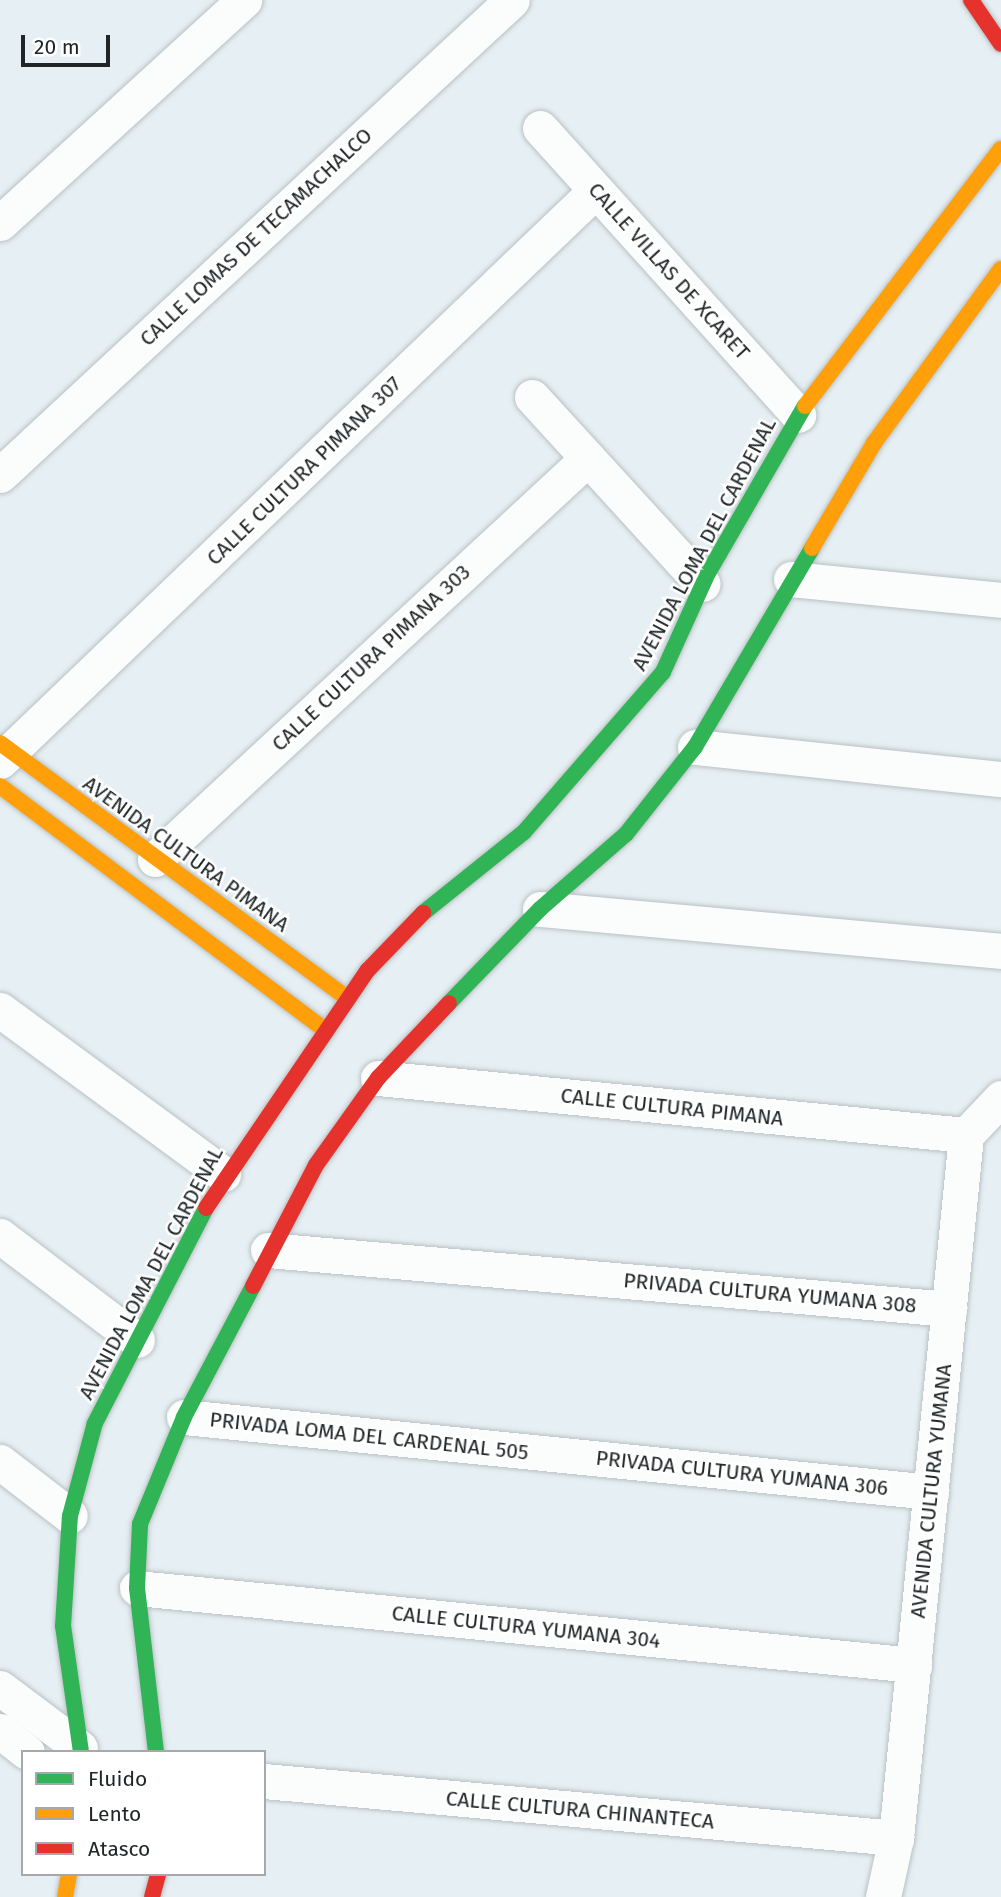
<!DOCTYPE html>
<style>
body{margin:0}
#map{position:relative;width:1001px;height:1897px;overflow:hidden;background:#e6eff3;font-family:"Fira Sans",sans-serif}
div>[style]{position:absolute}
.roads{filter:drop-shadow(0 0 2px #b9c1c4) drop-shadow(0 0 2px #b9c1c4)}
.street>*{height:35px;margin:-17.5px;padding:0 17.5px;transform-origin:17.5px;border-radius:17.5px;background:#fbfdfd}
.fast>*{height:16px;margin:-8px;padding:0 8px;transform-origin:8px;border-radius:8px;background:#30b455}
.slow>*{height:16px;margin:-8px;padding:0 8px;transform-origin:8px;border-radius:8px;background:#ff9f0a}
.jam>*{height:16px;margin:-8px;padding:0 8px;transform-origin:8px;border-radius:8px;background:#e5322d}
span{translate:-50% -50%;white-space:nowrap;text-align:center;line-height:1.15;-webkit-text-stroke:5px #fff;paint-order:stroke}
.street-label{font-size:21px;color:#202628}
.legend{position:absolute;left:21px;top:1750px;width:245px;height:126px;box-sizing:border-box;background:#fff;border:2px solid #a6a8a9;margin:0;padding:9px 12px;list-style:none;font-size:21px;color:#202628}
.legend li{display:flex;align-items:center;gap:14px;height:35px}
.legend b{width:35px;border:2px solid #a6a8a9}
.scale{position:absolute;left:21px;top:35px;width:89px;height:32px;box-sizing:border-box;border:4px solid #202628;border-top:0;padding-left:9px;font-size:21px;line-height:24px;white-space:nowrap;color:#202628;-webkit-text-stroke:5px #fff;paint-order:stroke}
</style>
<div id="map">
<div class="roads">
<div class="street">
<i style="left:540px;top:128px;width:386px;rotate:48deg"></i>
<i style="left:0;top:223px;width:331px;rotate:-42.4deg"></i>
<i style="left:532px;top:397px;width:253px;rotate:47.6deg"></i>
<i style="left:0;top:475px;width:698px;rotate:-42.85deg"></i>
<i style="left:791px;top:579px;width:211px;rotate:5.7deg"></i>
<i style="left:695px;top:747px;width:308px;rotate:6deg"></i>
<i style="left:0;top:761px;width:825px;rotate:-43.77deg"></i>
<i style="left:155px;top:859px;width:590px;rotate:-42.8deg"></i>
<i style="left:540px;top:909px;width:463px;rotate:5.2deg"></i>
<i style="left:0;top:1010px;width:277px;rotate:36.3deg"></i>
<i style="left:378px;top:1078px;width:591px;rotate:5.54deg"></i>
<i style="left:0;top:1236px;width:172px;rotate:37.2deg"></i>
<i style="left:268px;top:1250px;width:684px;rotate:4.95deg"></i>
<i style="left:184px;top:1417px;width:751px;rotate:5.73deg"></i>
<i style="left:0;top:1462px;width:88px;rotate:37.6deg"></i>
<i style="left:137px;top:1588px;width:781px;rotate:5.66deg"></i>
<i style="left:0;top:1688px;width:100px;rotate:36.9deg"></i>
<i style="left:0;top:1731px;width:34px;rotate:38deg"></i>
<i style="left:264px;top:1781px;width:635px;rotate:5.15deg"></i>
<i style="left:883px;top:1897px;width:60px;rotate:-77.6deg"></i>
<i style="left:896px;top:1838px;width:706px;rotate:-84.31deg"></i>
<i style="left:966px;top:1135px;width:51px;rotate:-46.6deg"></i>
</div>
<div class="fast">
<i style="left:423px;top:913px;width:129px;rotate:-38.7deg"></i>
<i style="left:524px;top:832px;width:212px;rotate:-49deg"></i>
<i style="left:663px;top:672px;width:109px;rotate:-65.6deg"></i>
<i style="left:708px;top:573px;width:193px;rotate:-59.9deg"></i>
<i style="left:449px;top:1003px;width:131px;rotate:-45.9deg"></i>
<i style="left:540px;top:909px;width:114px;rotate:-41.1deg"></i>
<i style="left:626px;top:834px;width:111px;rotate:-51.6deg"></i>
<i style="left:695px;top:747px;width:231px;rotate:-59.5deg"></i>
<i style="left:81px;top:1752px;width:127px;rotate:-98.1deg"></i>
<i style="left:63px;top:1626px;width:110px;rotate:-86.4deg"></i>
<i style="left:70px;top:1516px;width:96px;rotate:-75deg"></i>
<i style="left:95px;top:1423px;width:242px;rotate:-62.7deg"></i>
<i style="left:156px;top:1752px;width:165px;rotate:-96.6deg"></i>
<i style="left:137px;top:1588px;width:64px;rotate:-87.3deg"></i>
<i style="left:140px;top:1524px;width:116px;rotate:-67.6deg"></i>
<i style="left:184px;top:1417px;width:148px;rotate:-62.2deg"></i>
</div>
<div class="slow">
<i style="left:805px;top:406px;width:323px;rotate:-52.7deg"></i>
<i style="left:812px;top:548px;width:122px;rotate:-59.4deg"></i>
<i style="left:874px;top:443px;width:215px;rotate:-53.9deg"></i>
<i style="left:0;top:743px;width:432px;rotate:36.3deg"></i>
<i style="left:0;top:786px;width:408px;rotate:36.9deg"></i>
<i style="left:65px;top:1897px;width:23px;rotate:-80deg"></i>
</div>
<div class="jam">
<i style="left:971px;top:0;width:53px;rotate:55.7deg"></i>
<i style="left:206px;top:1208px;width:287px;rotate:-55.8deg"></i>
<i style="left:367px;top:971px;width:81px;rotate:-46deg"></i>
<i style="left:253px;top:1286px;width:136px;rotate:-62.5deg"></i>
<i style="left:316px;top:1165px;width:107px;rotate:-54.5deg"></i>
<i style="left:378px;top:1078px;width:103px;rotate:-46.6deg"></i>
<i style="left:152px;top:1897px;width:24px;rotate:-75deg"></i>
</div>
</div>
<div class="street-label">
<span style="left:256px;top:237px;rotate:-43deg">CALLE LOMAS DE TECAMACHALCO</span>
<span style="left:669px;top:271px;rotate:48deg">CALLE VILLAS DE XCARET</span>
<span style="left:304px;top:471px;rotate:-44deg">CALLE CULTURA PIMANA 307</span>
<span style="left:704px;top:544px;rotate:-62deg">AVENIDA LOMA DEL CARDENAL</span>
<span style="left:371px;top:658px;rotate:-43deg">CALLE CULTURA PIMANA 303</span>
<span style="left:186px;top:854px;rotate:36deg">AVENIDA CULTURA PIMANA</span>
<span style="left:672px;top:1107px;rotate:6deg">CALLE CULTURA PIMANA</span>
<span style="left:151px;top:1273px;rotate:-62deg">AVENIDA LOMA DEL CARDENAL</span>
<span style="left:770px;top:1293px;rotate:5deg">PRIVADA CULTURA YUMANA 308</span>
<span style="left:369px;top:1436px;rotate:6deg">PRIVADA LOMA DEL CARDENAL 505</span>
<span style="left:742px;top:1473px;rotate:6deg">PRIVADA CULTURA YUMANA 306</span>
<span style="left:931px;top:1491px;rotate:-84deg">AVENIDA CULTURA YUMANA</span>
<span style="left:526px;top:1627px;rotate:6deg">CALLE CULTURA YUMANA 304</span>
<span style="left:580px;top:1810px;rotate:5deg">CALLE CULTURA CHINANTECA</span>
</div>
<ul class="legend">
<li><b style="height:9px;background:#30b455"></b>Fluido</li>
<li><b style="height:9px;background:#ff9f0a"></b>Lento</li>
<li><b style="height:9px;background:#e5322d"></b>Atasco</li>
</ul>
<div class="scale">20 m</div>
</div>
